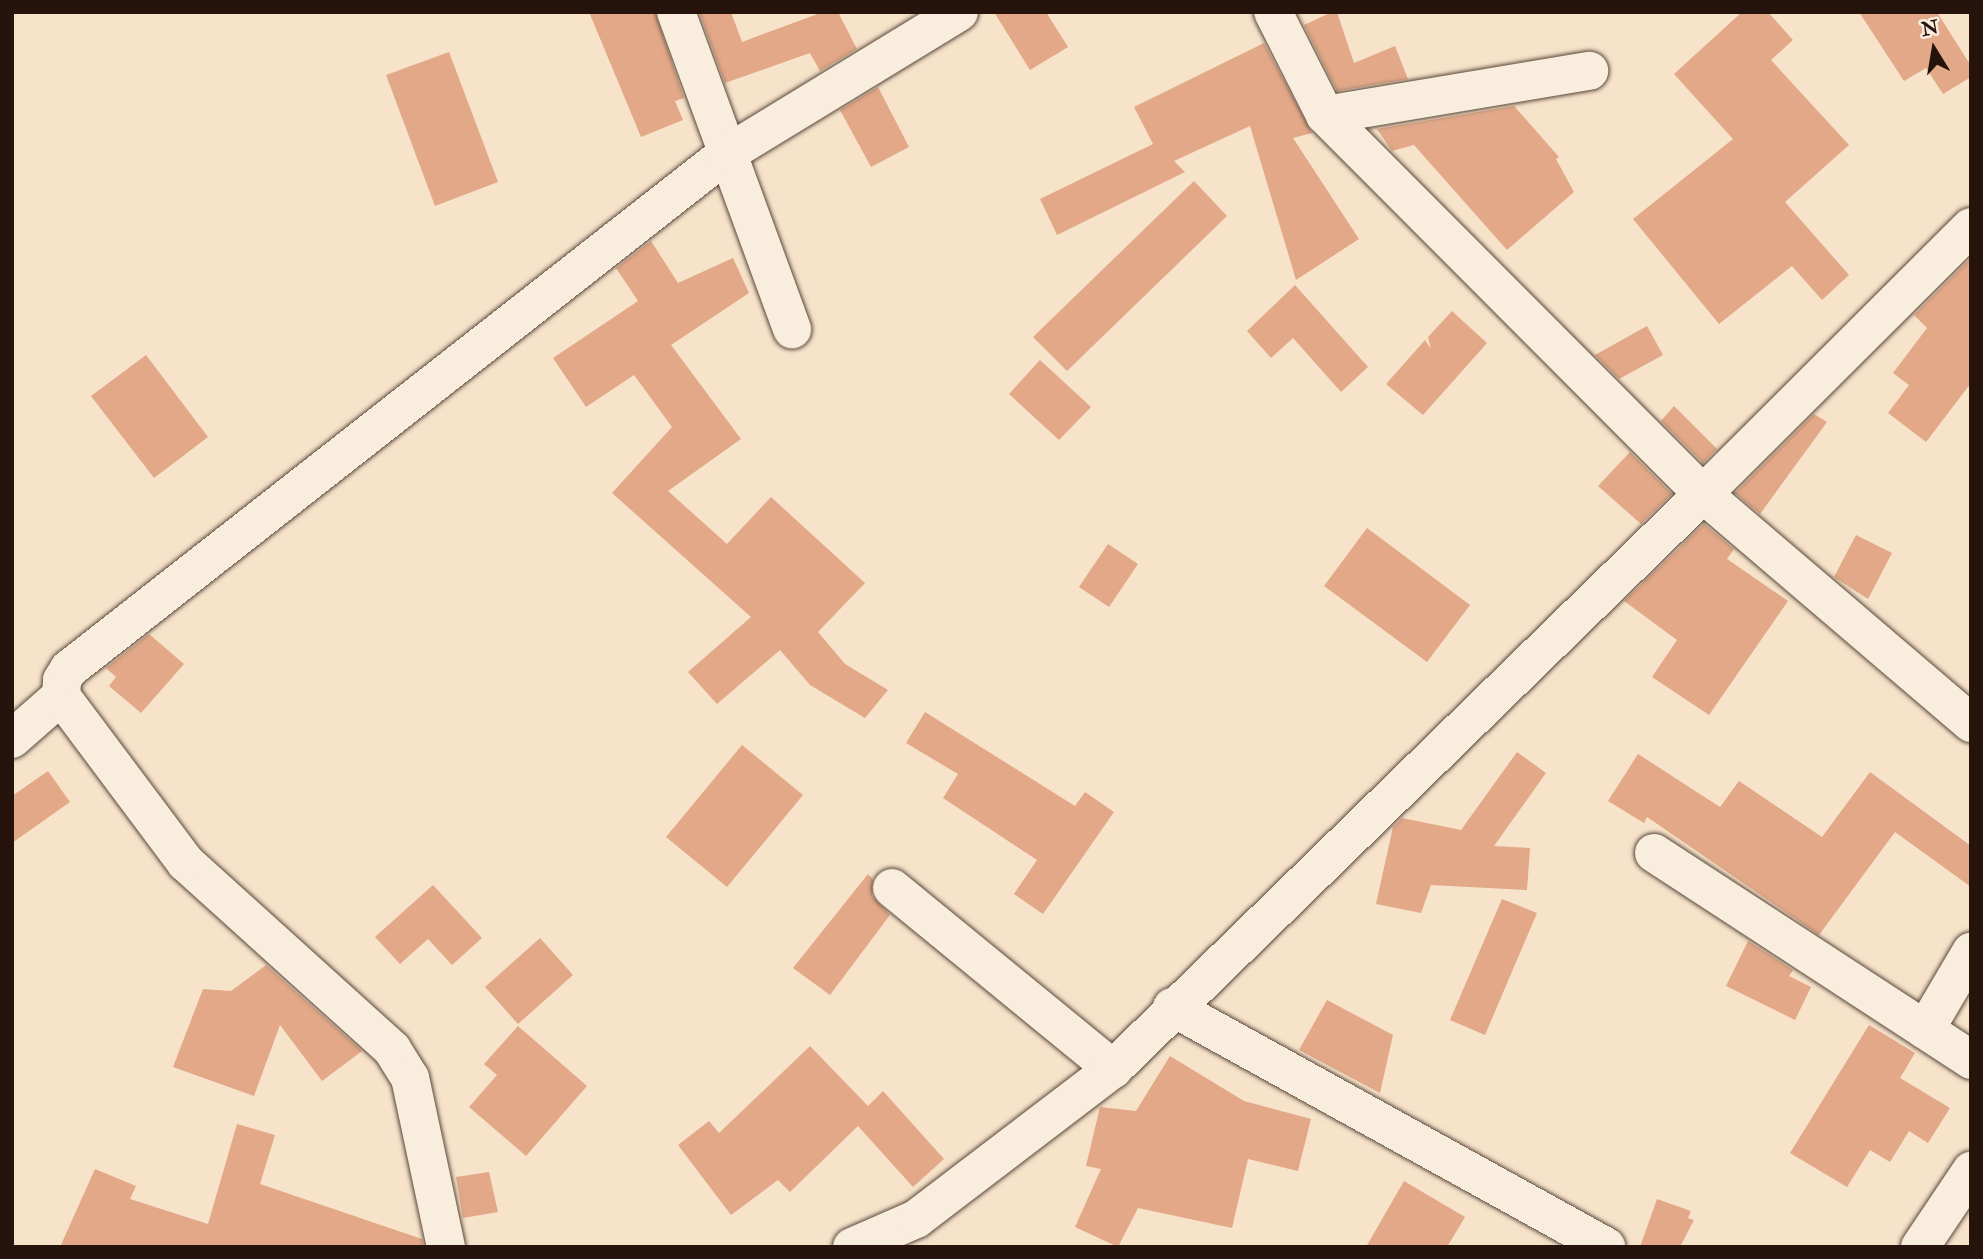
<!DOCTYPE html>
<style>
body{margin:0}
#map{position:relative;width:1983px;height:1259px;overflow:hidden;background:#f6e3ca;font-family:"IM FELL Double Pica",serif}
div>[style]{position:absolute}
.building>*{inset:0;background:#e2a888}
.roads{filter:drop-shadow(0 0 2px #5a473b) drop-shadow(0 0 2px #5a473b)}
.minor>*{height:38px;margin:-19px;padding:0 19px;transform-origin:19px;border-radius:19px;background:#f9eddd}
span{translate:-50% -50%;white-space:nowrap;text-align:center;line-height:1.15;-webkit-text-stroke:6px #f9eddd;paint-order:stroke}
.frame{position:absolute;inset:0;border:14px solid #26130b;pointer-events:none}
.north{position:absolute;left:1899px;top:14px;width:70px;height:70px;-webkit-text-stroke:5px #f9eddd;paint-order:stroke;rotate:349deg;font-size:19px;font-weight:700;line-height:28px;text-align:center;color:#26130b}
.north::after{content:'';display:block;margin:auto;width:24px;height:32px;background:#26130b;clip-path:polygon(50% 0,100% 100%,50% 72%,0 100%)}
</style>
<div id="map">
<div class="building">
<i style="clip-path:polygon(589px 12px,655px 12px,684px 98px,675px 101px,683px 120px,641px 137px)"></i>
<i style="clip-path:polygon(699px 12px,731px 12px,742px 42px,823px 12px,838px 12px,857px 49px,820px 71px,810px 53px,725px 83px)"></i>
<i style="clip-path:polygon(994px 12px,1046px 12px,1068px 47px,1030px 70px)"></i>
<i style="clip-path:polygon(1332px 12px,1337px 12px,1354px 63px,1395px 46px,1408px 79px,1337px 91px,1304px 25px)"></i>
<i style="clip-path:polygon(1742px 12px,1768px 12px,1793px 40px,1771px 60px,1849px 145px,1785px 202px,1849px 275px,1822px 300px,1792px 266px,1719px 324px,1633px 219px,1733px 139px,1674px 74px)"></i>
<i style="clip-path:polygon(1859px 12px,1937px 12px,1971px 66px,1971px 77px,1943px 94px,1926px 68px,1904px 81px)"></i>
<i style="clip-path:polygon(1264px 43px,1312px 133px,1293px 138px,1359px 239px,1296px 280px,1250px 126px,1174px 161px,1185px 172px,1057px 235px,1040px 199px,1153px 144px,1134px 107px)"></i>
<i style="clip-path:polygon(449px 52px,498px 182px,435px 206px,386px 75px)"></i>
<i style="clip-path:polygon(878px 87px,909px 147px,871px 167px,840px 110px)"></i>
<i style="clip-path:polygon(1514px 106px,1559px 157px,1556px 159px,1574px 192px,1507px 250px,1414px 145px,1392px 151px,1377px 129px)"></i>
<i style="clip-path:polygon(1194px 181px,1227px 216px,1067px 371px,1033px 337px)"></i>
<i style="clip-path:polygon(651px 241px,678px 283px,733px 258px,749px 293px,671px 345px,741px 439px,668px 491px,727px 544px,771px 497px,865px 583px,818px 632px,845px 664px,888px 690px,865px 718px,810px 685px,780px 650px,717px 704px,688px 672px,751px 617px,612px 493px,672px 427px,634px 375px,586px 407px,553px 358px,638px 301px,616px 268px)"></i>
<i style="clip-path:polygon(1971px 258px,1971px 383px,1926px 442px,1888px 413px,1909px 385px,1893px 373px,1927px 328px,1914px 315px)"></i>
<i style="clip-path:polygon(1295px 285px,1368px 367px,1341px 392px,1293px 338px,1271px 358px,1247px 331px)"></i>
<i style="clip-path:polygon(1452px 311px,1487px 343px,1423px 415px,1386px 384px,1425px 340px,1431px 349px,1428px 337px)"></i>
<i style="clip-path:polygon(1647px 326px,1663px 355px,1619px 379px,1595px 355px)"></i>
<i style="clip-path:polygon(146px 355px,208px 437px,154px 478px,91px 396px)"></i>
<i style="clip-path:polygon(1040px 360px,1091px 407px,1059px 440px,1009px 394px)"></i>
<i style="clip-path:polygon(1674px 406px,1717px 449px,1703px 463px,1661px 421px)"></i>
<i style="clip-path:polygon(1814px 414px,1827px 422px,1760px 514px,1735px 493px)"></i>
<i style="clip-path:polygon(1630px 452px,1672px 494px,1641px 524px,1598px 486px)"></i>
<i style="clip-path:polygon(1704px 524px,1734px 549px,1727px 559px,1788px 601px,1709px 715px,1652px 677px,1677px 640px,1624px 601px)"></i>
<i style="clip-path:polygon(1367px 528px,1470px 605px,1427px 662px,1324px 586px)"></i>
<i style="clip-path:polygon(1856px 535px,1892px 553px,1868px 599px,1834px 577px)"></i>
<i style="clip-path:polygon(1108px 544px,1138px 564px,1109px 607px,1079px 587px)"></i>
<i style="clip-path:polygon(149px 634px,184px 664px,141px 713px,109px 686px,116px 677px,106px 668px)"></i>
<i style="clip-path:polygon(925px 712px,1075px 806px,1085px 792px,1114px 812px,1043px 914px,1014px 894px,1037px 860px,943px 798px,958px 774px,906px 743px)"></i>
<i style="clip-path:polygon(742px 745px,803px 795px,727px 887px,666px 837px)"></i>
<i style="clip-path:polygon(1517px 752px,1546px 773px,1494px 846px,1530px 848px,1527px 890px,1431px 885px,1421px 913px,1376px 904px,1393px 827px,1402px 818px,1461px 830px)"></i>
<i style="clip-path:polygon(1638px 754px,1720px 807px,1739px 781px,1822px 837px,1870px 772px,1971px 846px,1971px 887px,1895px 832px,1819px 935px,1647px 817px,1644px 823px,1608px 801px)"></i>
<i style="clip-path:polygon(48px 771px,70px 802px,12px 843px,12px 796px)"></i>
<i style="clip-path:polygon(868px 874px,873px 879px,872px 896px,890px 915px,830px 995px,793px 968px)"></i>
<i style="clip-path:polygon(433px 885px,482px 938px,452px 965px,428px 939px,400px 964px,375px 937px)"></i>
<i style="clip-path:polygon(1502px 899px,1537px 913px,1485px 1035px,1450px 1020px)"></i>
<i style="clip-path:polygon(540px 938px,573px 975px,518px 1024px,485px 987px)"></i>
<i style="clip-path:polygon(1748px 941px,1793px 970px,1789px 976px,1811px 987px,1795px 1020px,1726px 986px)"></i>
<i style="clip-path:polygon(266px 965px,362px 1051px,322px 1081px,280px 1025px,254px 1096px,173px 1067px,203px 989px,231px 991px)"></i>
<i style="clip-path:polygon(1327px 1000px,1393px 1035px,1380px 1093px,1299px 1050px)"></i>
<i style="clip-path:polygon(1869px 1025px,1915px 1053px,1900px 1078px,1950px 1108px,1928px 1143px,1909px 1131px,1890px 1162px,1870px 1150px,1847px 1187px,1790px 1153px)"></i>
<i style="clip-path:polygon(518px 1026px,587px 1086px,526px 1156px,469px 1107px,497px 1075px,484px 1064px)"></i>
<i style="clip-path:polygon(810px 1046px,868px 1106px,883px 1091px,944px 1159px,913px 1187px,858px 1126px,790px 1192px,778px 1180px,731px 1215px,678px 1145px,709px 1121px,719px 1133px)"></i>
<i style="clip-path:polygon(1170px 1056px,1244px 1101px,1311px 1119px,1298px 1171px,1248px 1159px,1232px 1228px,1138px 1208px,1118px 1247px,1075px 1227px,1101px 1169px,1086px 1166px,1100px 1107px,1136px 1111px)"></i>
<i style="clip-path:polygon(237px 1124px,275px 1135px,260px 1184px,422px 1239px,424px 1247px,60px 1247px,95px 1169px,136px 1186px,130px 1199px,208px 1224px)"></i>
<i style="clip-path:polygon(489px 1172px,498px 1212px,463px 1218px,456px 1177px)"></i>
<i style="clip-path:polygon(1404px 1181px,1465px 1217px,1447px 1247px,1366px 1247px)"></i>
<i style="clip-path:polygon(1657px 1199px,1691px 1211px,1688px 1218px,1694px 1220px,1680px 1247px,1640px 1247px)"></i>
</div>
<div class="roads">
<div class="minor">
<i style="left:676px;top:12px;width:338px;rotate:69.9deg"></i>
<i style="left:1273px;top:12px;width:115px;rotate:63.2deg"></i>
<i style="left:1325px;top:115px;width:535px;rotate:45.08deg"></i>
<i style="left:1703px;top:494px;width:353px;rotate:40.5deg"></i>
<i style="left:1325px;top:115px;width:268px;rotate:-9.5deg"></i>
<i style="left:12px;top:739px;width:65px;rotate:-41.3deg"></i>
<i style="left:1654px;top:853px;width:379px;rotate:33.1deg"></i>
<i style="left:892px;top:888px;width:286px;rotate:39.3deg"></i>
<i style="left:1172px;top:1007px;width:496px;rotate:28.9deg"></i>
<i style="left:1925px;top:1030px;width:91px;rotate:-59.5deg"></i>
<i style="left:446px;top:1247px;width:173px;rotate:-102deg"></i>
<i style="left:410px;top:1078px;width:34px;rotate:-122deg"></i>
<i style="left:392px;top:1049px;width:278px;rotate:-137.9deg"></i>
<i style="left:186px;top:863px;width:209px;rotate:-126.8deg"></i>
<i style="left:61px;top:696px;width:16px;rotate:-86deg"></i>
<i style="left:62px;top:680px;width:13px;rotate:-58deg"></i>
<i style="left:69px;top:669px;width:833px;rotate:-38.08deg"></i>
<i style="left:725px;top:155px;width:274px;rotate:-31.4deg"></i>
<i style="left:852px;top:1247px;width:70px;rotate:-23.6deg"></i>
<i style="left:916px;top:1219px;width:248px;rotate:-37.3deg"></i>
<i style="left:1113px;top:1069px;width:824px;rotate:-44.26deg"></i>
<i style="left:1703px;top:494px;width:378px;rotate:-44.9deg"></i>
<i style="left:1920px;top:1247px;width:92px;rotate:-56.1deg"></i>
</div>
</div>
<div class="frame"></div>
<div class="north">N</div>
</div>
